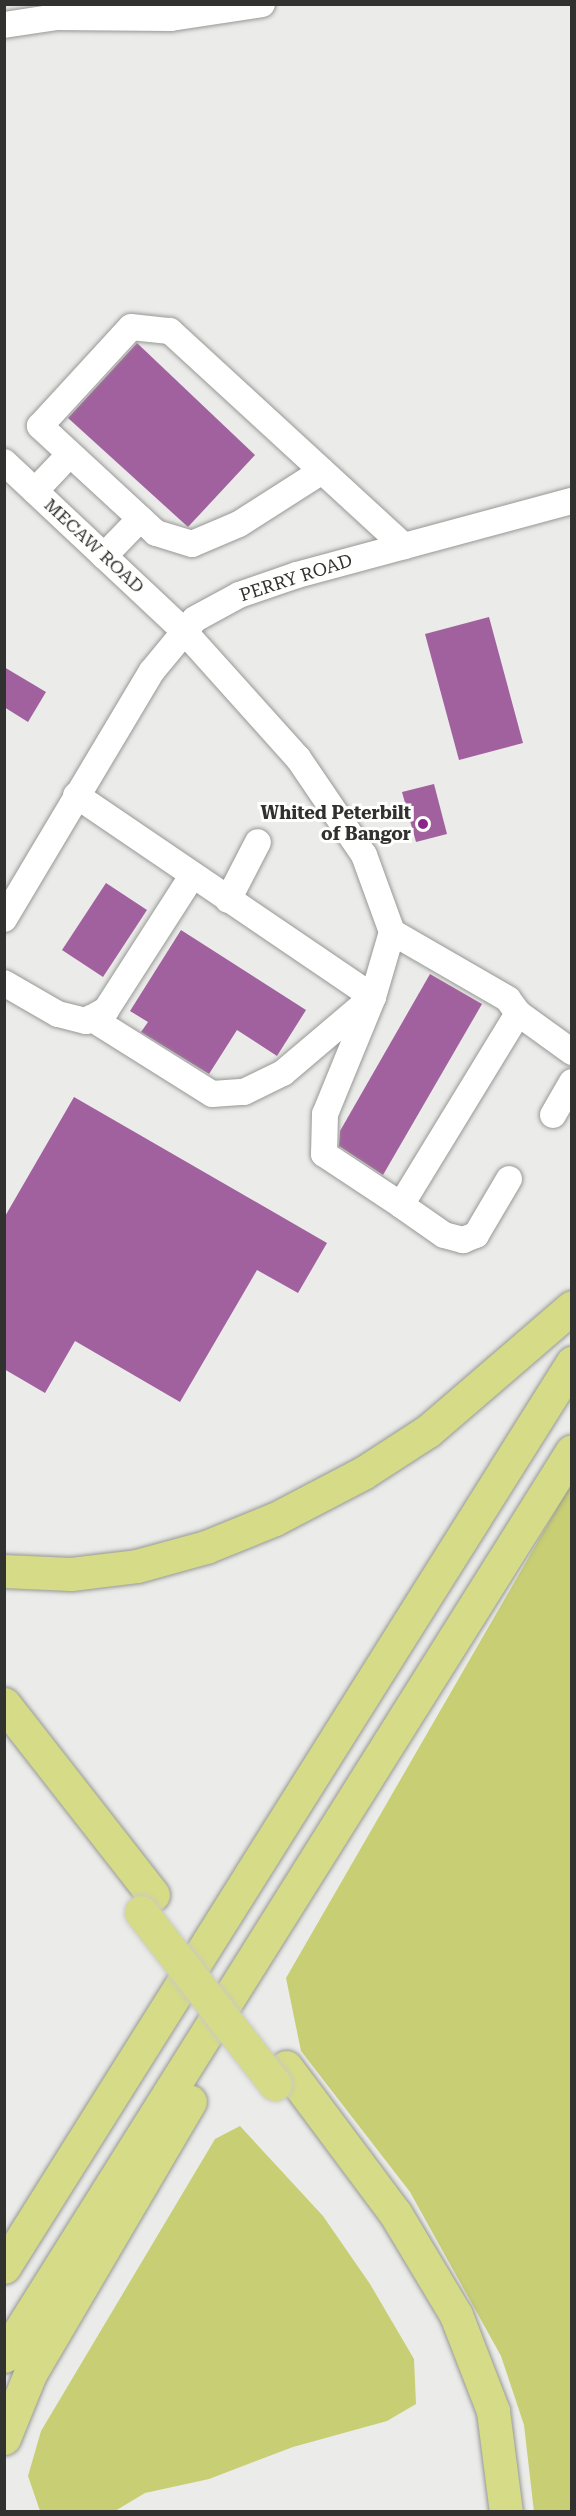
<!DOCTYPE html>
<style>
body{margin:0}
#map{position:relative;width:576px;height:2516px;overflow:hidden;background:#ebece9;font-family:"Roboto Serif",serif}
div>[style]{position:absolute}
.green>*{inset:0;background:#c8ce74}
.building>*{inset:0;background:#a1619e}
.roads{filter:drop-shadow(0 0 2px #979895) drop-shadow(0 0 2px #979895)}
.minor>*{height:26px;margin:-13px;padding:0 13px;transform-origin:13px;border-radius:13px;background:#fff}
.highway>*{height:33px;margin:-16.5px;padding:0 16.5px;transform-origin:16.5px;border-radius:16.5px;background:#d5db86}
.bridges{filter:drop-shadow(0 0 2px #c9c9c9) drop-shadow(0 0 2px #c9c9c9)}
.highway-bridge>*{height:33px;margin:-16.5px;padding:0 16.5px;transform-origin:16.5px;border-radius:16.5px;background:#d5db86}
.dots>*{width:16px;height:16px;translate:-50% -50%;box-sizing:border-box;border:3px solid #fffffe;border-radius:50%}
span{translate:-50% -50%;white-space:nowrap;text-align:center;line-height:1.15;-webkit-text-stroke:6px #fffffe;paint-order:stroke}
.street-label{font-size:18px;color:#313130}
.poi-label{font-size:18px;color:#313130;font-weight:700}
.right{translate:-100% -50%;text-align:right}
.frame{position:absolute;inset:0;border:6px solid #313130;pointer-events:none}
</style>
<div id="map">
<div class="green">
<i style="clip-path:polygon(571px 1484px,572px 2511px,534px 2512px,524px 2425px,501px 2356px,410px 2192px,301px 2051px,286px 1978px)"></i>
<i style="clip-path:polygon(240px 2126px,323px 2216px,370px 2284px,414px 2359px,416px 2404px,387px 2421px,293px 2447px,209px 2479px,145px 2493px,115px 2511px,40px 2511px,28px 2476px,41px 2431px,215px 2139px)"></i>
</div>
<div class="building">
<i style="clip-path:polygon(137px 343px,255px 455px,188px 527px,68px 418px)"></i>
<i style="clip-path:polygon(489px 617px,523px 743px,459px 760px,425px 634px)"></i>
<i style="clip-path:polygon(4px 667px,46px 692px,28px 722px,4px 707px)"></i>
<i style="clip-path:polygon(434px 784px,447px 834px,416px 842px,402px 792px)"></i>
<i style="clip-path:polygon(106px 883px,147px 910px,103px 977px,62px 950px)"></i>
<i style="clip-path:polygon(181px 930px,306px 1010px,277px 1056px,237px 1030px,209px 1074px,141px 1032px,148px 1022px,130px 1011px)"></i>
<i style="clip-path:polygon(430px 974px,482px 1004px,383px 1175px,339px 1146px,340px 1131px)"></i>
<i style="clip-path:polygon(74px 1097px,327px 1243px,298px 1293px,257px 1270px,180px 1402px,75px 1341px,45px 1393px,4px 1369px,4px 1218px)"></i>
</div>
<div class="roads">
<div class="minor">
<i style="left:4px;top:25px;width:54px;rotate:-8.6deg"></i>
<i style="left:57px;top:17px;width:114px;rotate:0.5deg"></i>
<i style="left:171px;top:18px;width:92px;rotate:-8.7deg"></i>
<i style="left:4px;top:462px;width:245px;rotate:43.2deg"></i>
<i style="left:183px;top:630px;width:172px;rotate:48.1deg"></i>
<i style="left:298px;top:758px;width:117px;rotate:55.8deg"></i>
<i style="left:364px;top:855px;width:82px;rotate:70deg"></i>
<i style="left:392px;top:932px;width:68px;rotate:106.3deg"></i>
<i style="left:373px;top:997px;width:359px;rotate:-145.8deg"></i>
<i style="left:322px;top:471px;width:98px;rotate:147.4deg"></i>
<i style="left:239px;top:524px;width:51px;rotate:156.9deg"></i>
<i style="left:192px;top:544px;width:38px;rotate:-163deg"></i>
<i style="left:156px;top:533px;width:158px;rotate:-137.3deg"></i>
<i style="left:40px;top:426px;width:134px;rotate:-47.4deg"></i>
<i style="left:131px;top:327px;width:39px;rotate:6deg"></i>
<i style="left:170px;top:331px;width:318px;rotate:42.6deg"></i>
<i style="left:35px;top:491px;width:50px;rotate:-46.6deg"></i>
<i style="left:104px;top:556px;width:52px;rotate:-45.8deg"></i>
<i style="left:228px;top:900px;width:65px;rotate:-62.7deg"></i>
<i style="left:4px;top:919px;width:289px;rotate:-59.2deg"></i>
<i style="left:152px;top:671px;width:67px;rotate:-50.4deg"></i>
<i style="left:195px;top:619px;width:50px;rotate:-28.6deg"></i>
<i style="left:239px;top:595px;width:61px;rotate:-19deg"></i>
<i style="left:297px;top:575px;width:285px;rotate:-15.1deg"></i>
<i style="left:4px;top:983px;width:62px;rotate:29.9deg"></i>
<i style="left:58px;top:1014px;width:29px;rotate:14deg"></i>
<i style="left:86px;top:1021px;width:23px;rotate:-29deg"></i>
<i style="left:106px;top:1010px;width:159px;rotate:-57.3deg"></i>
<i style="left:373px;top:997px;width:126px;rotate:112.3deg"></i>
<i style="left:325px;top:1114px;width:40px;rotate:91.4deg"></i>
<i style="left:324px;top:1154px;width:92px;rotate:33.5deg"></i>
<i style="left:401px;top:1205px;width:225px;rotate:-58.6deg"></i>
<i style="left:518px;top:1013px;width:17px;rotate:-126deg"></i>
<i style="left:508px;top:999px;width:134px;rotate:-150deg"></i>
<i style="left:518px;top:1013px;width:67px;rotate:35.8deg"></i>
<i style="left:91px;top:1018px;width:143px;rotate:32.1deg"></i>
<i style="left:212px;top:1094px;width:32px;rotate:-4deg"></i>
<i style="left:244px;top:1092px;width:43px;rotate:-26deg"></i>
<i style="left:283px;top:1073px;width:111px;rotate:-40.3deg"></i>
<i style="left:553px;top:1115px;width:38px;rotate:-60deg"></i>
<i style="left:401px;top:1205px;width:52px;rotate:34.9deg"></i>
<i style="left:444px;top:1235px;width:20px;rotate:15deg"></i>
<i style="left:463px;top:1240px;width:14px;rotate:-21deg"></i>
<i style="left:476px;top:1235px;width:65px;rotate:-59.5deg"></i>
</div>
<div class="highway">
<i style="left:4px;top:1571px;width:67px;rotate:2.6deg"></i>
<i style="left:71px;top:1574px;width:66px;rotate:-6.9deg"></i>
<i style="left:137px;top:1566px;width:72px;rotate:-15.4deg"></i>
<i style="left:206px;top:1547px;width:74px;rotate:-22.1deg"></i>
<i style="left:275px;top:1519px;width:99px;rotate:-27.6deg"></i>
<i style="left:363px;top:1473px;width:77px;rotate:-32.9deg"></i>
<i style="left:428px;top:1431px;width:190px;rotate:-40.7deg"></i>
<i style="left:4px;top:1704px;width:242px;rotate:52deg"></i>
<i style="left:286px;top:2067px;width:182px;rotate:53.3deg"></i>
<i style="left:395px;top:2213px;width:119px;rotate:59.1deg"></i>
<i style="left:456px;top:2315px;width:103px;rotate:68.9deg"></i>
<i style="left:493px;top:2411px;width:102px;rotate:82.7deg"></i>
<i style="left:4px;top:2267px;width:1068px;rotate:-57.86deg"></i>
<i style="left:4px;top:2356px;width:1068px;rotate:-57.89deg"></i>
<i style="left:4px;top:2438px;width:69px;rotate:-67.9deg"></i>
<i style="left:30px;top:2374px;width:316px;rotate:-59.6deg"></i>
</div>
</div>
<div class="bridges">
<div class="highway-bridge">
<i style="left:141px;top:1912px;width:218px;rotate:52.1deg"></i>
</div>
</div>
<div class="dots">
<i style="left:423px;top:824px;background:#8c248a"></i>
</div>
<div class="street-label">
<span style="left:94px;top:546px;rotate:43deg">MECAW ROAD</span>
<span style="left:296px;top:578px;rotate:-18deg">PERRY ROAD</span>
</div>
<div class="poi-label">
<span class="right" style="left:411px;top:824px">Whited Peterbilt<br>of Bangor</span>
</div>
<div class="frame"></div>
</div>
